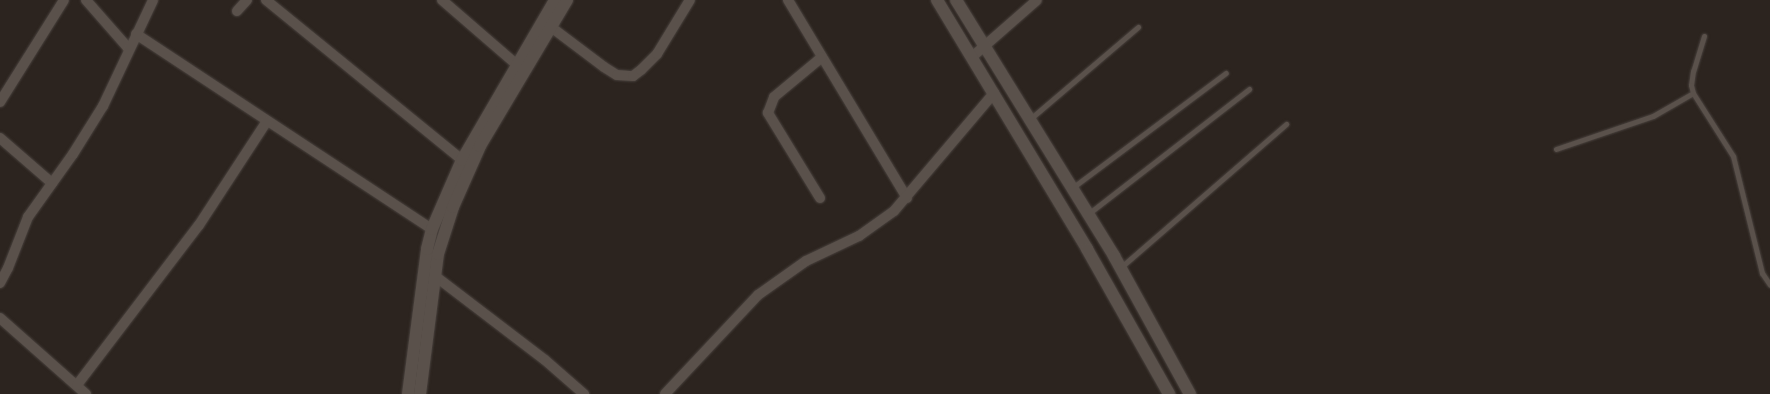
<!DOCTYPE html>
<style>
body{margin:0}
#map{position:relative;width:1770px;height:394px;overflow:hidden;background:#2c241f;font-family:"Golos Text",sans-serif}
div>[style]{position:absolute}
.roads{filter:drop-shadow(0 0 1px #48413d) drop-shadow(0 0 1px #48413d)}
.service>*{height:5px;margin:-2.5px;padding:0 2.5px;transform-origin:2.5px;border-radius:2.5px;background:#5a514b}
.minor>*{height:10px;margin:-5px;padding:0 5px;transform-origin:5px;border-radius:5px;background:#5a514b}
.tertiary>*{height:12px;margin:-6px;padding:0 6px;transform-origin:6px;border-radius:6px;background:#5a514b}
span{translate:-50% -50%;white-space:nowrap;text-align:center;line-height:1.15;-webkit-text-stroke:5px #2c241f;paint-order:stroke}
</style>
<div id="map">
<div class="roads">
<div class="service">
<i style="left:1704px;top:36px;width:37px;rotate:107deg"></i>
<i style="left:1693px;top:71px;width:14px;rotate:98deg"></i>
<i style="left:1691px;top:85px;width:8px;rotate:76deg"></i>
<i style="left:1693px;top:93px;width:75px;rotate:57.6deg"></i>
<i style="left:1733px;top:156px;width:121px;rotate:76.1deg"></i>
<i style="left:1762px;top:273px;width:14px;rotate:56deg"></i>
<i style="left:1030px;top:119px;width:142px;rotate:-40.4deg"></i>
<i style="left:1556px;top:149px;width:102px;rotate:-18.8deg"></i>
<i style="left:1653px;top:116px;width:46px;rotate:-29.9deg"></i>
<i style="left:1072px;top:188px;width:192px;rotate:-36.8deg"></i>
<i style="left:1088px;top:214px;width:204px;rotate:-37.8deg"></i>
<i style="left:1120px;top:268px;width:220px;rotate:-40.9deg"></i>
</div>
<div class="minor">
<i style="left:86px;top:0;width:65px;rotate:48.7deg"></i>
<i style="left:266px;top:0;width:253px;rotate:39.2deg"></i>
<i style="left:442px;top:0;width:99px;rotate:40.9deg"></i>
<i style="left:788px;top:0;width:231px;rotate:59deg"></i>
<i style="left:237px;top:11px;width:15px;rotate:-48deg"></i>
<i style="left:551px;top:27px;width:66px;rotate:37deg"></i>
<i style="left:604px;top:67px;width:15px;rotate:32deg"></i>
<i style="left:617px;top:75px;width:16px;rotate:4deg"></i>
<i style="left:633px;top:76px;width:10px;rotate:-37deg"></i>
<i style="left:641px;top:70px;width:23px;rotate:-45deg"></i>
<i style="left:657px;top:54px;width:63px;rotate:-58.6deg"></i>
<i style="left:136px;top:34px;width:354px;rotate:33.4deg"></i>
<i style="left:972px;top:57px;width:86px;rotate:-41.2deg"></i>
<i style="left:0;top:102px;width:120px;rotate:-57.9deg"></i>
<i style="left:0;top:138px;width:69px;rotate:40.9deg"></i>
<i style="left:820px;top:198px;width:100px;rotate:-121.5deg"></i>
<i style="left:768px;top:113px;width:17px;rotate:-69deg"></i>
<i style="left:774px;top:97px;width:62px;rotate:-39.8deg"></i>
<i style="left:435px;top:276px;width:138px;rotate:37.4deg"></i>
<i style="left:545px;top:360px;width:52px;rotate:41.1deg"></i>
<i style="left:0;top:283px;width:17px;rotate:-62deg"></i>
<i style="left:8px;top:268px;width:55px;rotate:-68.6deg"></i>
<i style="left:28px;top:217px;width:77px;rotate:-54.5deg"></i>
<i style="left:73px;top:154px;width:57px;rotate:-58deg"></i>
<i style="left:103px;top:106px;width:117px;rotate:-64.7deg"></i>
<i style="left:0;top:318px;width:115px;rotate:41.5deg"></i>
<i style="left:77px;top:385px;width:201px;rotate:-52.7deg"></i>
<i style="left:199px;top:225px;width:124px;rotate:-56.8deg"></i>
<i style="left:665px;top:394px;width:136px;rotate:-46.8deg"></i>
<i style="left:758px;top:295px;width:59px;rotate:-35.3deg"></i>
<i style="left:806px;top:261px;width:59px;rotate:-25.3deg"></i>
<i style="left:859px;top:236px;width:43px;rotate:-35.5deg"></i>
<i style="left:894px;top:211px;width:155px;rotate:-49.7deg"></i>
</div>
<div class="tertiary">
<i style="left:937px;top:0;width:291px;rotate:58.9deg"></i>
<i style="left:1087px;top:249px;width:167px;rotate:60.5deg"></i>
<i style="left:956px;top:0;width:301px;rotate:58.3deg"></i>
<i style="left:1114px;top:256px;width:158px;rotate:61.2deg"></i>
<i style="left:408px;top:394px;width:146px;rotate:-82.5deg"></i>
<i style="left:427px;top:249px;width:21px;rotate:-76deg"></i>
<i style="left:432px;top:229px;width:75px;rotate:-66.5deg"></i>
<i style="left:462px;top:160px;width:185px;rotate:-59.8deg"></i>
<i style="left:420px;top:394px;width:141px;rotate:-82.7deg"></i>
<i style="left:438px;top:254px;width:49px;rotate:-72.3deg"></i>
<i style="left:453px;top:207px;width:67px;rotate:-66.1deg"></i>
<i style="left:480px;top:146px;width:170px;rotate:-59.2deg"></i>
</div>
</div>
</div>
